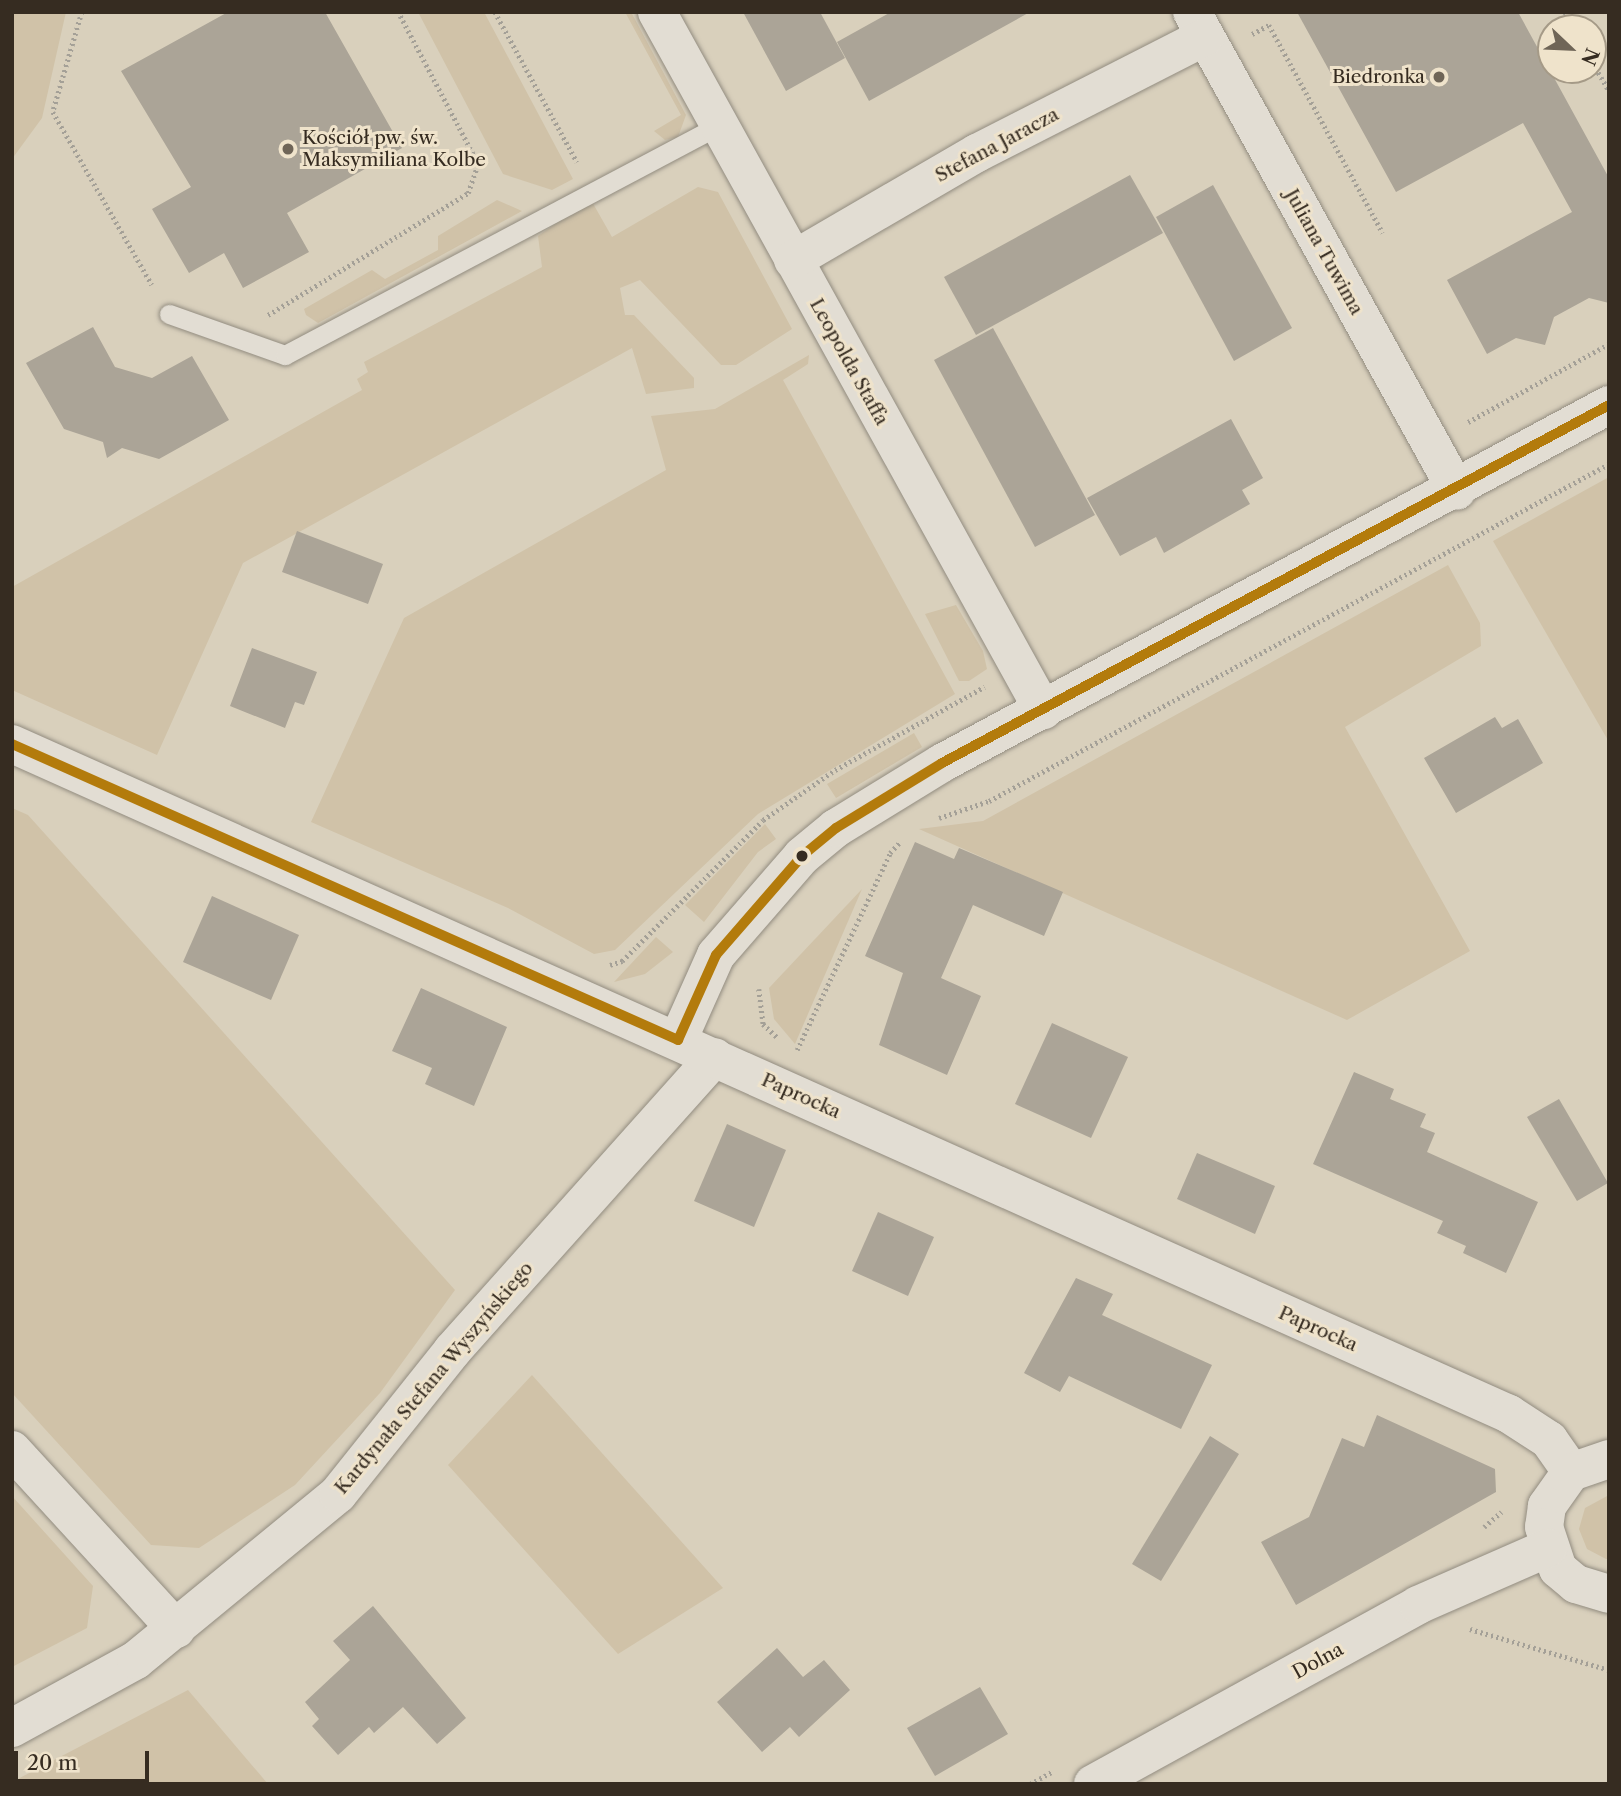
<!DOCTYPE html>
<meta charset="utf-8">
<style>
body{margin:0}
#map{position:relative;width:1621px;height:1796px;overflow:hidden;background:#d9d0bc;font-family:"Libre Caslon Text",serif}
div>[style]{position:absolute}
.green>*{inset:0;background:#d0c2a8}
.building>*{inset:0;background:#aba497}
.path>*{height:4.5px;margin-top:-2.25px;transform-origin:0;background:repeating-linear-gradient(90deg,#a4a097 0 2px,transparent 0 5.5px)}
.roads{filter:drop-shadow(0 0 2px #928c80) drop-shadow(0 0 2px #928c80)}
.lane>*{height:19px;margin:-9.5px;padding:0 9.5px;transform-origin:9.5px;border-radius:9.5px;background:#e2ddd3}
.street>*{height:38px;margin:-19px;padding:0 19px;transform-origin:19px;border-radius:19px;background:#e2ddd3}
.secondary>*{height:38px;margin:-19px;padding:0 19px;transform-origin:19px;border-radius:19px;background:#e2ddd3}
.bus-1>*{height:10px;margin:-5px;padding:0 5px;transform-origin:5px;border-radius:5px;background:#b37b0c}
.dots>*{width:19px;height:19px;translate:-50% -50%;box-sizing:border-box;border:4px solid #efe3cb;border-radius:50%}
span{translate:-50% -50%;white-space:nowrap;text-align:center;line-height:1.15;-webkit-text-stroke:6px #efe3cb;paint-order:stroke}
.poi-label{font-size:19px;color:#362c21}
.right{translate:-100% -50%;text-align:right}
.left{translate:0 -50%;text-align:left}
.street-label{font-size:19px;color:#362c21}
.frame{position:absolute;inset:0;border:14px solid #362c21;pointer-events:none}
.north{position:absolute;left:1537px;top:14px;width:70px;height:70px;box-sizing:border-box;background:#efe3cb;border:2px solid #a59a87;border-radius:50%;rotate:113deg;font-size:19px;font-weight:700;line-height:28px;text-align:center;color:#362c21}
.north::after{content:'';display:block;margin:auto;width:24px;height:32px;background:#6f6557;clip-path:polygon(50% 0,100% 100%,50% 72%,0 100%)}
.scale{position:absolute;left:14px;top:1751px;width:135px;height:32px;box-sizing:border-box;border:4px solid #362c21;border-top:0;padding-left:9px;font-size:21px;line-height:24px;white-space:nowrap;color:#362c21;-webkit-text-stroke:5px #efe3cb;paint-order:stroke}
</style>
<div id="map">
<div class="green">
<i style="clip-path:polygon(12px 12px,66px 12px,42px 118px,12px 159px)"></i>
<i style="clip-path:polygon(418px 12px,484px 12px,573px 179px,552px 190px,503px 174px)"></i>
<i style="clip-path:polygon(625px 12px,631px 12px,686px 115px,678px 137px,665px 140px,654px 131px,681px 115px)"></i>
<i style="clip-path:polygon(698px 187px,718px 192px,792px 329px,736px 365px,721px 365px,640px 280px,620px 288px,625px 315px,634px 315px,694px 378px,694px 388px,646px 394px,632px 348px,243px 563px,157px 755px,12px 690px,12px 587px,362px 390px,357px 379px,368px 372px,364px 362px,542px 267px,538px 236px,581px 206px,591px 200px,612px 237px)"></i>
<i style="clip-path:polygon(497px 200px,522px 211px,318px 323px,306px 315px,304px 309px,372px 270px,385px 279px,438px 250px,438px 236px)"></i>
<i style="clip-path:polygon(809px 355px,808px 364px,783px 380px,955px 694px,758px 814px,615px 950px,594px 954px,508px 908px,311px 822px,404px 618px,666px 470px,651px 416px,715px 409px)"></i>
<i style="clip-path:polygon(1609px 477px,1609px 742px,1493px 541px)"></i>
<i style="clip-path:polygon(1448px 565px,1480px 623px,1481px 646px,1345px 727px,1470px 951px,1347px 1020px,919px 829px,983px 821px)"></i>
<i style="clip-path:polygon(956px 605px,983px 651px,987px 669px,969px 681px,959px 681px,925px 614px)"></i>
<i style="clip-path:polygon(914px 733px,922px 747px,836px 798px,827px 784px)"></i>
<i style="clip-path:polygon(12px 808px,28px 815px,455px 1290px,380px 1393px,295px 1485px,199px 1548px,151px 1545px,12px 1393px)"></i>
<i style="clip-path:polygon(765px 824px,776px 839px,758px 852px,704px 922px,685px 905px)"></i>
<i style="clip-path:polygon(862px 889px,795px 1044px,774px 1019px,769px 988px)"></i>
<i style="clip-path:polygon(656px 937px,673px 952px,645px 974px,614px 982px)"></i>
<i style="clip-path:polygon(532px 1375px,723px 1588px,618px 1654px,448px 1465px)"></i>
<i style="clip-path:polygon(1609px 1495px,1609px 1559px,1606px 1559px,1587px 1549px,1579px 1529px,1585px 1508px)"></i>
<i style="clip-path:polygon(12px 1496px,93px 1586px,87px 1628px,12px 1667px)"></i>
<i style="clip-path:polygon(188px 1690px,268px 1784px,12px 1784px,12px 1782px)"></i>
</div>
<div class="building">
<i style="clip-path:polygon(228px 12px,325px 12px,402px 148px,287px 213px,309px 252px,243px 288px,224px 253px,189px 273px,152px 209px,191px 187px,121px 71px)"></i>
<i style="clip-path:polygon(743px 12px,820px 12px,845px 58px,786px 91px)"></i>
<i style="clip-path:polygon(891px 12px,1030px 12px,869px 101px,837px 42px)"></i>
<i style="clip-path:polygon(1297px 12px,1518px 12px,1609px 178px,1609px 303px,1589px 298px,1554px 317px,1545px 345px,1516px 338px,1487px 354px,1447px 280px,1572px 212px,1523px 123px,1396px 192px)"></i>
<i style="clip-path:polygon(1130px 175px,1163px 233px,976px 335px,944px 277px)"></i>
<i style="clip-path:polygon(1213px 185px,1292px 328px,1234px 361px,1156px 217px)"></i>
<i style="clip-path:polygon(93px 327px,115px 367px,152px 378px,192px 356px,229px 420px,159px 459px,122px 448px,107px 458px,103px 442px,64px 429px,26px 363px)"></i>
<i style="clip-path:polygon(993px 328px,1095px 515px,1035px 547px,934px 360px)"></i>
<i style="clip-path:polygon(1231px 419px,1263px 478px,1242px 490px,1250px 504px,1164px 553px,1156px 537px,1120px 556px,1087px 498px)"></i>
<i style="clip-path:polygon(297px 531px,383px 564px,368px 604px,282px 572px)"></i>
<i style="clip-path:polygon(252px 648px,317px 672px,304px 705px,295px 702px,285px 728px,230px 706px)"></i>
<i style="clip-path:polygon(1495px 717px,1502px 728px,1518px 719px,1543px 763px,1456px 813px,1424px 758px)"></i>
<i style="clip-path:polygon(915px 842px,954px 859px,959px 848px,1063px 892px,1044px 936px,973px 905px,941px 978px,981px 996px,947px 1075px,879px 1045px,903px 973px,865px 956px)"></i>
<i style="clip-path:polygon(212px 896px,299px 935px,271px 1000px,183px 962px)"></i>
<i style="clip-path:polygon(421px 988px,507px 1027px,474px 1106px,425px 1084px,432px 1068px,392px 1051px)"></i>
<i style="clip-path:polygon(1052px 1023px,1128px 1057px,1091px 1138px,1015px 1104px)"></i>
<i style="clip-path:polygon(1354px 1072px,1394px 1089px,1390px 1099px,1426px 1114px,1420px 1127px,1435px 1133px,1427px 1152px,1538px 1202px,1506px 1273px,1463px 1253px,1466px 1246px,1437px 1233px,1443px 1221px,1313px 1164px)"></i>
<i style="clip-path:polygon(1559px 1099px,1608px 1183px,1577px 1201px,1527px 1117px)"></i>
<i style="clip-path:polygon(727px 1124px,786px 1150px,754px 1227px,694px 1201px)"></i>
<i style="clip-path:polygon(1197px 1153px,1275px 1186px,1255px 1234px,1177px 1199px)"></i>
<i style="clip-path:polygon(878px 1212px,934px 1237px,908px 1296px,852px 1271px)"></i>
<i style="clip-path:polygon(1076px 1278px,1113px 1294px,1102px 1315px,1212px 1365px,1181px 1429px,1069px 1376px,1060px 1392px,1024px 1373px)"></i>
<i style="clip-path:polygon(1377px 1415px,1495px 1469px,1496px 1492px,1296px 1605px,1261px 1542px,1309px 1517px,1342px 1438px,1364px 1447px)"></i>
<i style="clip-path:polygon(1210px 1436px,1239px 1454px,1161px 1581px,1132px 1564px)"></i>
<i style="clip-path:polygon(373px 1606px,466px 1718px,437px 1744px,403px 1707px,374px 1733px,369px 1727px,338px 1755px,312px 1726px,319px 1719px,305px 1702px,350px 1660px,333px 1641px)"></i>
<i style="clip-path:polygon(777px 1648px,803px 1677px,824px 1660px,850px 1690px,799px 1737px,790px 1727px,762px 1752px,717px 1702px)"></i>
<i style="clip-path:polygon(980px 1687px,1008px 1734px,935px 1776px,907px 1728px)"></i>
</div>
<div class="path">
<i style="left:82px;top:12px;width:104px;rotate:106.2deg"></i>
<i style="left:53px;top:112px;width:199px;rotate:60.2deg"></i>
<i style="left:495px;top:12px;width:171px;rotate:61.3deg"></i>
<i style="left:1565px;top:12px;width:18px;rotate:61deg"></i>
<i style="left:1252px;top:34px;width:19px;rotate:-28deg"></i>
<i style="left:1269px;top:25px;width:237px;rotate:61.3deg"></i>
<i style="left:1593px;top:63px;width:32px;rotate:60deg"></i>
<i style="left:268px;top:315px;width:234px;rotate:-31.4deg"></i>
<i style="left:468px;top:193px;width:31px;rotate:-71deg"></i>
<i style="left:478px;top:164px;width:172px;rotate:-117.8deg"></i>
<i style="left:1468px;top:422px;width:161px;rotate:-29deg"></i>
<i style="left:939px;top:818px;width:53px;rotate:-18.8deg"></i>
<i style="left:989px;top:801px;width:706px;rotate:-28.53deg"></i>
<i style="left:610px;top:965px;width:13px;rotate:-18deg"></i>
<i style="left:622px;top:961px;width:199px;rotate:-45deg"></i>
<i style="left:763px;top:820px;width:88px;rotate:-34.8deg"></i>
<i style="left:835px;top:770px;width:171px;rotate:-29.1deg"></i>
<i style="left:759px;top:989px;width:35px;rotate:83deg"></i>
<i style="left:763px;top:1024px;width:19px;rotate:43deg"></i>
<i style="left:797px;top:1050px;width:218px;rotate:-64.7deg"></i>
<i style="left:890px;top:853px;width:15px;rotate:-48deg"></i>
<i style="left:1484px;top:1527px;width:23px;rotate:-41deg"></i>
<i style="left:1470px;top:1629px;width:145px;rotate:16.4deg"></i>
<i style="left:1030px;top:1784px;width:26px;rotate:-29deg"></i>
</div>
<div class="roads">
<div class="lane">
<i style="left:169px;top:314px;width:123px;rotate:19.5deg"></i>
<i style="left:285px;top:355px;width:491px;rotate:-27.9deg"></i>
</div>
<div class="street">
<i style="left:657px;top:12px;width:798px;rotate:61.06deg"></i>
<i style="left:1192px;top:12px;width:547px;rotate:61.05deg"></i>
<i style="left:793px;top:260px;width:213px;rotate:-30.2deg"></i>
<i style="left:977px;top:153px;width:256px;rotate:-27deg"></i>
<i style="left:678px;top:1040px;width:93px;rotate:-65.9deg"></i>
<i style="left:716px;top:955px;width:131px;rotate:-49deg"></i>
<i style="left:802px;top:856px;width:44px;rotate:-39.5deg"></i>
<i style="left:836px;top:828px;width:124px;rotate:-31.5deg"></i>
<i style="left:942px;top:763px;width:757px;rotate:-28.22deg"></i>
<i style="left:12px;top:1450px;width:243px;rotate:47.5deg"></i>
<i style="left:12px;top:1728px;width:141px;rotate:-28.7deg"></i>
<i style="left:136px;top:1660px;width:261px;rotate:-39.4deg"></i>
<i style="left:338px;top:1494px;width:183px;rotate:-51.4deg"></i>
<i style="left:452px;top:1351px;width:394px;rotate:-48.2deg"></i>
</div>
<div class="secondary">
<i style="left:12px;top:744px;width:1640px;rotate:24.11deg"></i>
<i style="left:1509px;top:1414px;width:48px;rotate:33deg"></i>
<i style="left:1549px;top:1440px;width:39px;rotate:55deg"></i>
<i style="left:1609px;top:1459px;width:40px;rotate:161.1deg"></i>
<i style="left:1571px;top:1472px;width:42px;rotate:125.2deg"></i>
<i style="left:1547px;top:1506px;width:21px;rotate:98deg"></i>
<i style="left:1544px;top:1527px;width:44px;rotate:71.6deg"></i>
<i style="left:1558px;top:1569px;width:23px;rotate:40deg"></i>
<i style="left:1576px;top:1584px;width:34px;rotate:17deg"></i>
<i style="left:1093px;top:1784px;width:371px;rotate:-28.8deg"></i>
<i style="left:1418px;top:1605px;width:142px;rotate:-23.7deg"></i>
</div>
</div>
<div class="bus-1">
<i style="left:12px;top:744px;width:729px;rotate:23.96deg"></i>
<i style="left:678px;top:1040px;width:93px;rotate:-65.9deg"></i>
<i style="left:716px;top:955px;width:131px;rotate:-49deg"></i>
<i style="left:802px;top:856px;width:44px;rotate:-39.5deg"></i>
<i style="left:836px;top:828px;width:124px;rotate:-31.5deg"></i>
<i style="left:942px;top:763px;width:757px;rotate:-28.22deg"></i>
</div>
<div class="dots">
<i style="left:1439px;top:77px;background:#6f6557"></i>
<i style="left:288px;top:149px;background:#6f6557"></i>
<i style="left:802px;top:856px;background:#362c21"></i>
</div>
<div class="poi-label">
<span class="right" style="left:1425px;top:77px">Biedronka</span>
<span class="left" style="left:302px;top:149px">Kościół pw. św.<br>Maksymiliana Kolbe</span>
</div>
<div class="street-label">
<span style="left:997px;top:145px;rotate:-28deg">Stefana Jaracza</span>
<span style="left:1324px;top:252px;rotate:61deg">Juliana Tuwima</span>
<span style="left:849px;top:362px;rotate:61deg">Leopolda Staffa</span>
<span style="left:801px;top:1096px;rotate:24deg">Paprocka</span>
<span style="left:1318px;top:1329px;rotate:24deg">Paprocka</span>
<span style="left:434px;top:1378px;rotate:-50deg">Kardynała Stefana Wyszyńskiego</span>
<span style="left:1318px;top:1661px;rotate:-29deg">Dolna</span>
</div>
<div class="frame"></div>
<div class="north">N</div>
<div class="scale">20 m</div>
</div>
